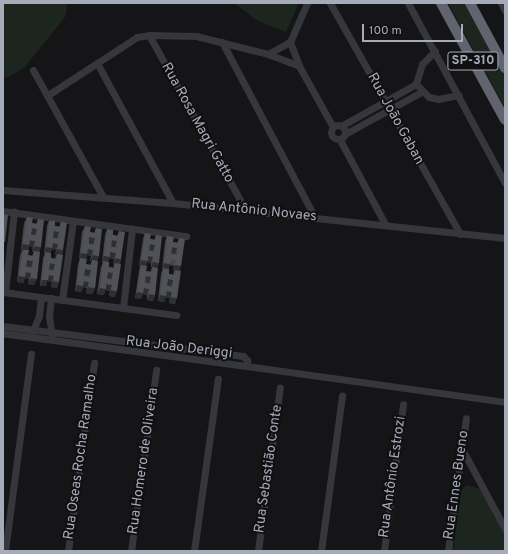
<!DOCTYPE html>
<meta charset="utf-8">
<style>
body{margin:0}
#map{position:relative;width:508px;height:554px;overflow:hidden;background:#151517;font-family:Overpass,sans-serif}
div>[style]{position:absolute}
.green>*{inset:0;background:#1d261e}
.minor>*{height:7px;margin:-3.5px;padding:0 3.5px;transform-origin:3.5px;border-radius:3.5px;background:#36363d}
.minor>.ring{margin:-3.5px;padding:0;box-sizing:content-box;background:none;border:7px solid #36363d;border-radius:50%}
.highway>*{height:10px;margin:-5px;padding:0 5px;transform-origin:5px;border-radius:5px;background:#61646e}
.wall>*{inset:0;background:#46474c}
.shaded-wall>*{inset:0;background:#2e2f32}
.building>*{inset:0;background:#515258}
span{translate:-50% -50%;white-space:nowrap;text-align:center;line-height:1.15;-webkit-text-stroke:4px #101012;paint-order:stroke}
.shield-label span{padding:1px 3px;background:#101012;border:1px solid;border-radius:3px;-webkit-text-stroke-width:0}
.shield-label{font-size:13px;color:#a6abb8;font-weight:700}
.street-label{font-size:14px;color:#a6abb8}
.frame{position:absolute;inset:0;border:4px solid #a6abb8;pointer-events:none}
.scale{position:absolute;left:362px;top:24px;width:101px;height:18px;box-sizing:border-box;border:2px solid #a6abb8;border-top:0;padding-left:5px;font-size:12px;line-height:14px;white-space:nowrap;color:#a6abb8;-webkit-text-stroke:3px #101012;paint-order:stroke}
</style>
<div id="map">
<div class="green">
<i style="clip-path:polygon(3px 3px,68px 3px,65px 17px,45px 42px,24px 68px,8px 77px,3px 77px)"></i>
<i style="clip-path:polygon(234px 3px,299px 3px,286px 32px,258px 21px)"></i>
<i style="clip-path:polygon(448px 3px,465px 3px,505px 76px,505px 108px)"></i>
<i style="clip-path:polygon(467px 485px,481px 489px,505px 533px,505px 551px,453px 551px,461px 491px)"></i>
</div>
<div class="minor">
<i style="left:330px;top:3px;width:265px;rotate:60.6deg"></i>
<i style="left:408px;top:3px;width:204px;rotate:61.7deg"></i>
<i style="left:501px;top:3px;width:9px;rotate:63deg"></i>
<i style="left:149px;top:35px;width:201px;rotate:61.1deg"></i>
<i style="left:222px;top:42px;width:199px;rotate:62.1deg"></i>
<i style="left:290px;top:42px;width:26px;rotate:69deg"></i>
<i style="left:299px;top:66px;width:70px;rotate:60.9deg"></i>
<i style="left:435px;top:51px;width:18px;rotate:135deg"></i>
<i style="left:422px;top:64px;width:21px;rotate:107deg"></i>
<i style="left:416px;top:84px;width:18px;rotate:45deg"></i>
<i style="left:429px;top:97px;width:9px;rotate:13deg"></i>
<i style="left:438px;top:99px;width:21px;rotate:-11deg"></i>
<i style="left:268px;top:54px;width:25px;rotate:-29deg"></i>
<i style="left:290px;top:42px;width:43px;rotate:-66.4deg"></i>
<i style="left:97px;top:63px;width:159px;rotate:61.5deg"></i>
<i style="left:33px;top:70px;width:145px;rotate:61.1deg"></i>
<i style="left:48px;top:95px;width:106px;rotate:-33.1deg"></i>
<i style="left:137px;top:37px;width:12px;rotate:-9deg"></i>
<i style="left:149px;top:35px;width:47px;rotate:1.2deg"></i>
<i style="left:196px;top:36px;width:74px;rotate:14deg"></i>
<i style="left:268px;top:54px;width:33px;rotate:21deg"></i>
<i class="ring" style="left:331px;top:125px;width:7px;height:7px"></i>
<i style="left:341px;top:126px;width:86px;rotate:-29.2deg"></i>
<i style="left:345px;top:134px;width:87px;rotate:-28.9deg"></i>
<i style="left:340px;top:140px;width:95px;rotate:61.8deg"></i>
<i style="left:3px;top:190px;width:170px;rotate:4.4deg"></i>
<i style="left:173px;top:203px;width:334px;rotate:6deg"></i>
<i style="left:3px;top:211px;width:185px;rotate:7.8deg"></i>
<i style="left:3px;top:292px;width:175px;rotate:7.6deg"></i>
<i style="left:5px;top:292px;width:81px;rotate:-83.6deg"></i>
<i style="left:51px;top:298px;width:18px;rotate:96deg"></i>
<i style="left:49px;top:316px;width:19px;rotate:81deg"></i>
<i style="left:62px;top:300px;width:80px;rotate:-82.1deg"></i>
<i style="left:123px;top:308px;width:80px;rotate:-83.5deg"></i>
<i style="left:3px;top:326px;width:242px;rotate:7.1deg"></i>
<i style="left:243px;top:356px;width:6px;rotate:45deg"></i>
<i style="left:247px;top:360px;width:6px;rotate:99deg"></i>
<i style="left:246px;top:366px;width:245px;rotate:-172.3deg"></i>
<i style="left:32px;top:333px;width:18px;rotate:-68deg"></i>
<i style="left:39px;top:316px;width:19px;rotate:-84deg"></i>
<i style="left:246px;top:366px;width:261px;rotate:7.9deg"></i>
<i style="left:462px;top:449px;width:91px;rotate:61.7deg"></i>
<i style="left:5px;top:551px;width:199px;rotate:-82.5deg"></i>
<i style="left:68px;top:551px;width:190px;rotate:-82.1deg"></i>
<i style="left:131px;top:551px;width:183px;rotate:-82.1deg"></i>
<i style="left:194px;top:551px;width:174px;rotate:-82.1deg"></i>
<i style="left:258px;top:551px;width:165px;rotate:-82.4deg"></i>
<i style="left:321px;top:551px;width:157px;rotate:-82.3deg"></i>
<i style="left:384px;top:551px;width:148px;rotate:-82.6deg"></i>
<i style="left:448px;top:551px;width:134px;rotate:-82.3deg"></i>
</div>
<div class="highway">
<i style="left:441px;top:3px;width:133px;rotate:61.3deg"></i>
<i style="left:470px;top:3px;width:74px;rotate:61.7deg"></i>
</div>
<div class="wall">
<i style="clip-path:polygon(evenodd,27px 217px,32px 223px,36px 224px,38px 219px,41px 247px,39px 252px,34px 285px,28px 284px,29px 279px,25px 278px,23px 283px,17px 282px,20px 255px,22px 251px,21px 250px,24px 223px,27px 217px,29px 246px,33px 247px,32px 252px,34px 252px,32px 256px,28px 255px,28px 250px,29px 246px)"></i>
<i style="clip-path:polygon(evenodd,49px 221px,55px 226px,59px 227px,61px 222px,63px 250px,62px 255px,57px 288px,51px 287px,52px 282px,47px 281px,46px 286px,40px 286px,43px 258px,45px 254px,44px 253px,47px 226px,49px 221px,52px 249px,56px 250px,55px 255px,56px 255px,55px 259px,51px 258px,50px 253px,52px 249px)"></i>
<i style="clip-path:polygon(evenodd,85px 226px,90px 232px,94px 233px,96px 228px,99px 256px,97px 261px,95px 288px,92px 294px,86px 293px,87px 288px,83px 287px,81px 292px,75px 291px,78px 264px,80px 259px,79px 259px,82px 232px,85px 226px,87px 255px,91px 256px,90px 261px,92px 261px,90px 265px,86px 264px,86px 259px,87px 255px)"></i>
<i style="clip-path:polygon(evenodd,107px 229px,113px 235px,117px 236px,119px 231px,121px 259px,120px 264px,115px 297px,109px 296px,110px 291px,105px 290px,104px 295px,97px 294px,101px 267px,103px 263px,102px 262px,105px 235px,107px 229px,109px 258px,114px 259px,113px 264px,114px 264px,113px 268px,109px 267px,108px 262px,109px 258px)"></i>
<i style="clip-path:polygon(evenodd,145px 233px,150px 239px,154px 240px,156px 235px,159px 263px,157px 267px,155px 295px,153px 301px,147px 300px,147px 295px,143px 294px,141px 299px,135px 298px,139px 271px,140px 266px,139px 266px,143px 239px,145px 233px,147px 262px,151px 263px,151px 268px,152px 268px,150px 272px,146px 271px,146px 266px,147px 262px)"></i>
<i style="clip-path:polygon(evenodd,167px 236px,173px 242px,177px 243px,179px 238px,180px 270px,175px 304px,169px 303px,170px 298px,166px 297px,164px 302px,158px 301px,161px 274px,163px 269px,162px 269px,165px 242px,167px 236px,170px 265px,174px 266px,173px 271px,174px 271px,173px 275px,169px 274px,168px 269px,170px 265px)"></i>
</div>
<div class="shaded-wall">
<i style="clip-path:polygon(32px 228px,37px 229px,35px 235px,29px 234px)"></i>
<i style="clip-path:polygon(54px 231px,59px 232px,57px 238px,52px 237px)"></i>
<i style="clip-path:polygon(89px 237px,95px 238px,93px 244px,87px 243px)"></i>
<i style="clip-path:polygon(30px 240px,35px 241px,33px 247px,29px 246px,27px 251px,21px 250px,23px 244px)"></i>
<i style="clip-path:polygon(112px 240px,117px 241px,115px 247px,110px 246px)"></i>
<i style="clip-path:polygon(53px 243px,58px 244px,56px 250px,52px 249px,50px 254px,44px 253px,46px 247px)"></i>
<i style="clip-path:polygon(150px 244px,155px 245px,153px 251px,148px 250px)"></i>
<i style="clip-path:polygon(35px 246px,41px 247px,39px 253px,32px 252px)"></i>
<i style="clip-path:polygon(172px 247px,177px 248px,175px 254px,170px 253px)"></i>
<i style="clip-path:polygon(57px 249px,63px 250px,61px 256px,55px 255px)"></i>
<i style="clip-path:polygon(88px 249px,93px 250px,91px 256px,87px 255px,85px 260px,79px 259px,81px 253px)"></i>
<i style="clip-path:polygon(110px 252px,116px 253px,114px 259px,109px 258px,108px 263px,102px 262px,104px 256px)"></i>
<i style="clip-path:polygon(93px 255px,99px 256px,97px 262px,90px 261px)"></i>
<i style="clip-path:polygon(148px 256px,153px 257px,151px 263px,147px 262px,145px 267px,139px 266px,141px 260px)"></i>
<i style="clip-path:polygon(115px 258px,121px 259px,119px 265px,113px 264px)"></i>
<i style="clip-path:polygon(27px 260px,33px 261px,31px 267px,25px 266px)"></i>
<i style="clip-path:polygon(153px 262px,159px 263px,157px 269px,151px 268px)"></i>
<i style="clip-path:polygon(50px 263px,55px 264px,53px 270px,48px 269px)"></i>
<i style="clip-path:polygon(164px 263px,170px 264px,168px 270px,162px 269px)"></i>
<i style="clip-path:polygon(175px 265px,181px 266px,179px 272px,173px 271px)"></i>
<i style="clip-path:polygon(85px 269px,91px 270px,89px 276px,83px 275px)"></i>
<i style="clip-path:polygon(26px 272px,31px 273px,29px 279px,25px 278px,23px 283px,17px 282px,19px 276px)"></i>
<i style="clip-path:polygon(108px 272px,113px 273px,111px 279px,106px 278px)"></i>
<i style="clip-path:polygon(49px 275px,54px 276px,52px 282px,47px 281px,46px 286px,40px 286px,42px 280px)"></i>
<i style="clip-path:polygon(146px 276px,151px 277px,149px 283px,143px 282px)"></i>
<i style="clip-path:polygon(31px 278px,37px 279px,34px 285px,28px 284px)"></i>
<i style="clip-path:polygon(168px 279px,173px 280px,171px 286px,166px 285px)"></i>
<i style="clip-path:polygon(53px 281px,59px 282px,57px 288px,51px 287px)"></i>
<i style="clip-path:polygon(84px 281px,89px 282px,87px 288px,83px 287px,81px 292px,75px 291px,77px 285px)"></i>
<i style="clip-path:polygon(106px 284px,112px 285px,110px 291px,105px 290px,104px 295px,97px 294px,100px 288px)"></i>
<i style="clip-path:polygon(88px 287px,95px 288px,92px 294px,86px 293px)"></i>
<i style="clip-path:polygon(144px 288px,149px 289px,147px 295px,143px 294px,141px 299px,135px 298px,137px 292px)"></i>
<i style="clip-path:polygon(111px 290px,117px 291px,115px 297px,109px 296px)"></i>
<i style="clip-path:polygon(167px 291px,172px 292px,170px 298px,166px 297px,164px 302px,158px 301px,160px 295px)"></i>
<i style="clip-path:polygon(149px 294px,155px 295px,153px 301px,147px 300px)"></i>
<i style="clip-path:polygon(171px 297px,177px 298px,175px 304px,169px 303px)"></i>
</div>
<div class="building">
<i style="clip-path:polygon(3px 214px,8px 215px,5px 242px,3px 242px)"></i>
<i style="clip-path:polygon(evenodd,27px 217px,33px 218px,32px 223px,37px 224px,38px 219px,44px 220px,41px 247px,35px 246px,35px 241px,30px 240px,29px 245px,23px 244px,27px 217px,32px 228px,37px 229px,36px 236px,31px 235px,32px 228px)"></i>
<i style="clip-path:polygon(evenodd,49px 221px,55px 221px,55px 226px,60px 227px,61px 222px,67px 223px,63px 250px,57px 249px,58px 244px,53px 243px,52px 248px,46px 247px,49px 221px,54px 231px,59px 232px,58px 239px,53px 238px,54px 231px)"></i>
<i style="clip-path:polygon(evenodd,85px 226px,91px 227px,90px 232px,95px 233px,96px 228px,102px 229px,99px 256px,93px 255px,93px 250px,88px 249px,87px 254px,81px 253px,85px 226px,89px 237px,95px 238px,94px 245px,89px 244px,89px 237px)"></i>
<i style="clip-path:polygon(evenodd,107px 229px,113px 230px,113px 235px,118px 236px,119px 231px,125px 232px,121px 259px,115px 258px,116px 253px,110px 252px,110px 257px,104px 256px,107px 229px,112px 240px,117px 241px,116px 248px,111px 247px,112px 240px)"></i>
<i style="clip-path:polygon(evenodd,145px 233px,151px 234px,150px 239px,156px 240px,156px 235px,162px 236px,159px 263px,153px 262px,153px 257px,148px 256px,148px 261px,141px 260px,145px 233px,150px 244px,155px 245px,154px 252px,149px 251px,150px 244px)"></i>
<i style="clip-path:polygon(evenodd,167px 236px,174px 237px,173px 242px,178px 243px,179px 238px,185px 239px,181px 266px,175px 265px,176px 260px,171px 259px,170px 264px,164px 263px,167px 236px,172px 247px,177px 248px,177px 255px,171px 254px,172px 247px)"></i>
<i style="clip-path:polygon(evenodd,23px 250px,29px 250px,28px 255px,33px 256px,34px 251px,40px 252px,37px 279px,31px 278px,31px 273px,26px 272px,25px 277px,19px 276px,23px 250px,27px 260px,33px 261px,32px 268px,26px 267px,27px 260px)"></i>
<i style="clip-path:polygon(evenodd,45px 252px,51px 253px,51px 258px,56px 259px,57px 254px,63px 255px,59px 282px,53px 281px,54px 276px,49px 275px,48px 280px,42px 280px,45px 252px,50px 263px,55px 264px,54px 271px,49px 270px,50px 263px)"></i>
<i style="clip-path:polygon(evenodd,80px 258px,87px 259px,86px 264px,91px 265px,92px 260px,98px 261px,95px 288px,88px 287px,89px 282px,84px 281px,83px 286px,77px 285px,80px 258px,85px 269px,91px 270px,90px 277px,84px 276px,85px 269px)"></i>
<i style="clip-path:polygon(evenodd,103px 261px,109px 262px,109px 267px,114px 268px,115px 263px,121px 264px,117px 291px,111px 290px,112px 285px,106px 284px,106px 289px,100px 288px,103px 261px,108px 272px,113px 273px,112px 280px,107px 279px,108px 272px)"></i>
<i style="clip-path:polygon(evenodd,141px 265px,147px 266px,146px 271px,152px 272px,152px 267px,158px 268px,155px 295px,149px 294px,149px 289px,144px 288px,143px 293px,137px 292px,141px 265px,146px 276px,151px 277px,150px 284px,145px 283px,146px 276px)"></i>
<i style="clip-path:polygon(evenodd,163px 268px,169px 269px,169px 274px,174px 275px,175px 270px,181px 271px,177px 298px,171px 297px,172px 292px,167px 291px,166px 296px,160px 295px,163px 268px,168px 279px,173px 280px,173px 287px,167px 286px,168px 279px)"></i>
</div>
<div class="shield-label">
<span style="left:473px;top:61px">SP-310</span>
</div>
<div class="street-label">
<span style="left:395px;top:119px;rotate:61deg">Rua João Gaban</span>
<span style="left:197px;top:123px;rotate:61deg">Rua Rosa Magri Gatto</span>
<span style="left:254px;top:211px;rotate:6deg">Rua Antônio Novaes</span>
<span style="left:179px;top:348px;rotate:7deg">Rua João Deriggi</span>
<span style="left:81px;top:457px;rotate:-82deg">Rua Oseas Rocha Ramalho</span>
<span style="left:144px;top:461px;rotate:-82deg">Rua Homero de Oliveira</span>
<span style="left:269px;top:469px;rotate:-82deg">Rua Sebastião Conte</span>
<span style="left:393px;top:477px;rotate:-82deg">Rua Antônio Estrozi</span>
<span style="left:457px;top:485px;rotate:-82deg">Rua Ennes Bueno</span>
</div>
<div class="frame"></div>
<div class="scale">100 m</div>
</div>
